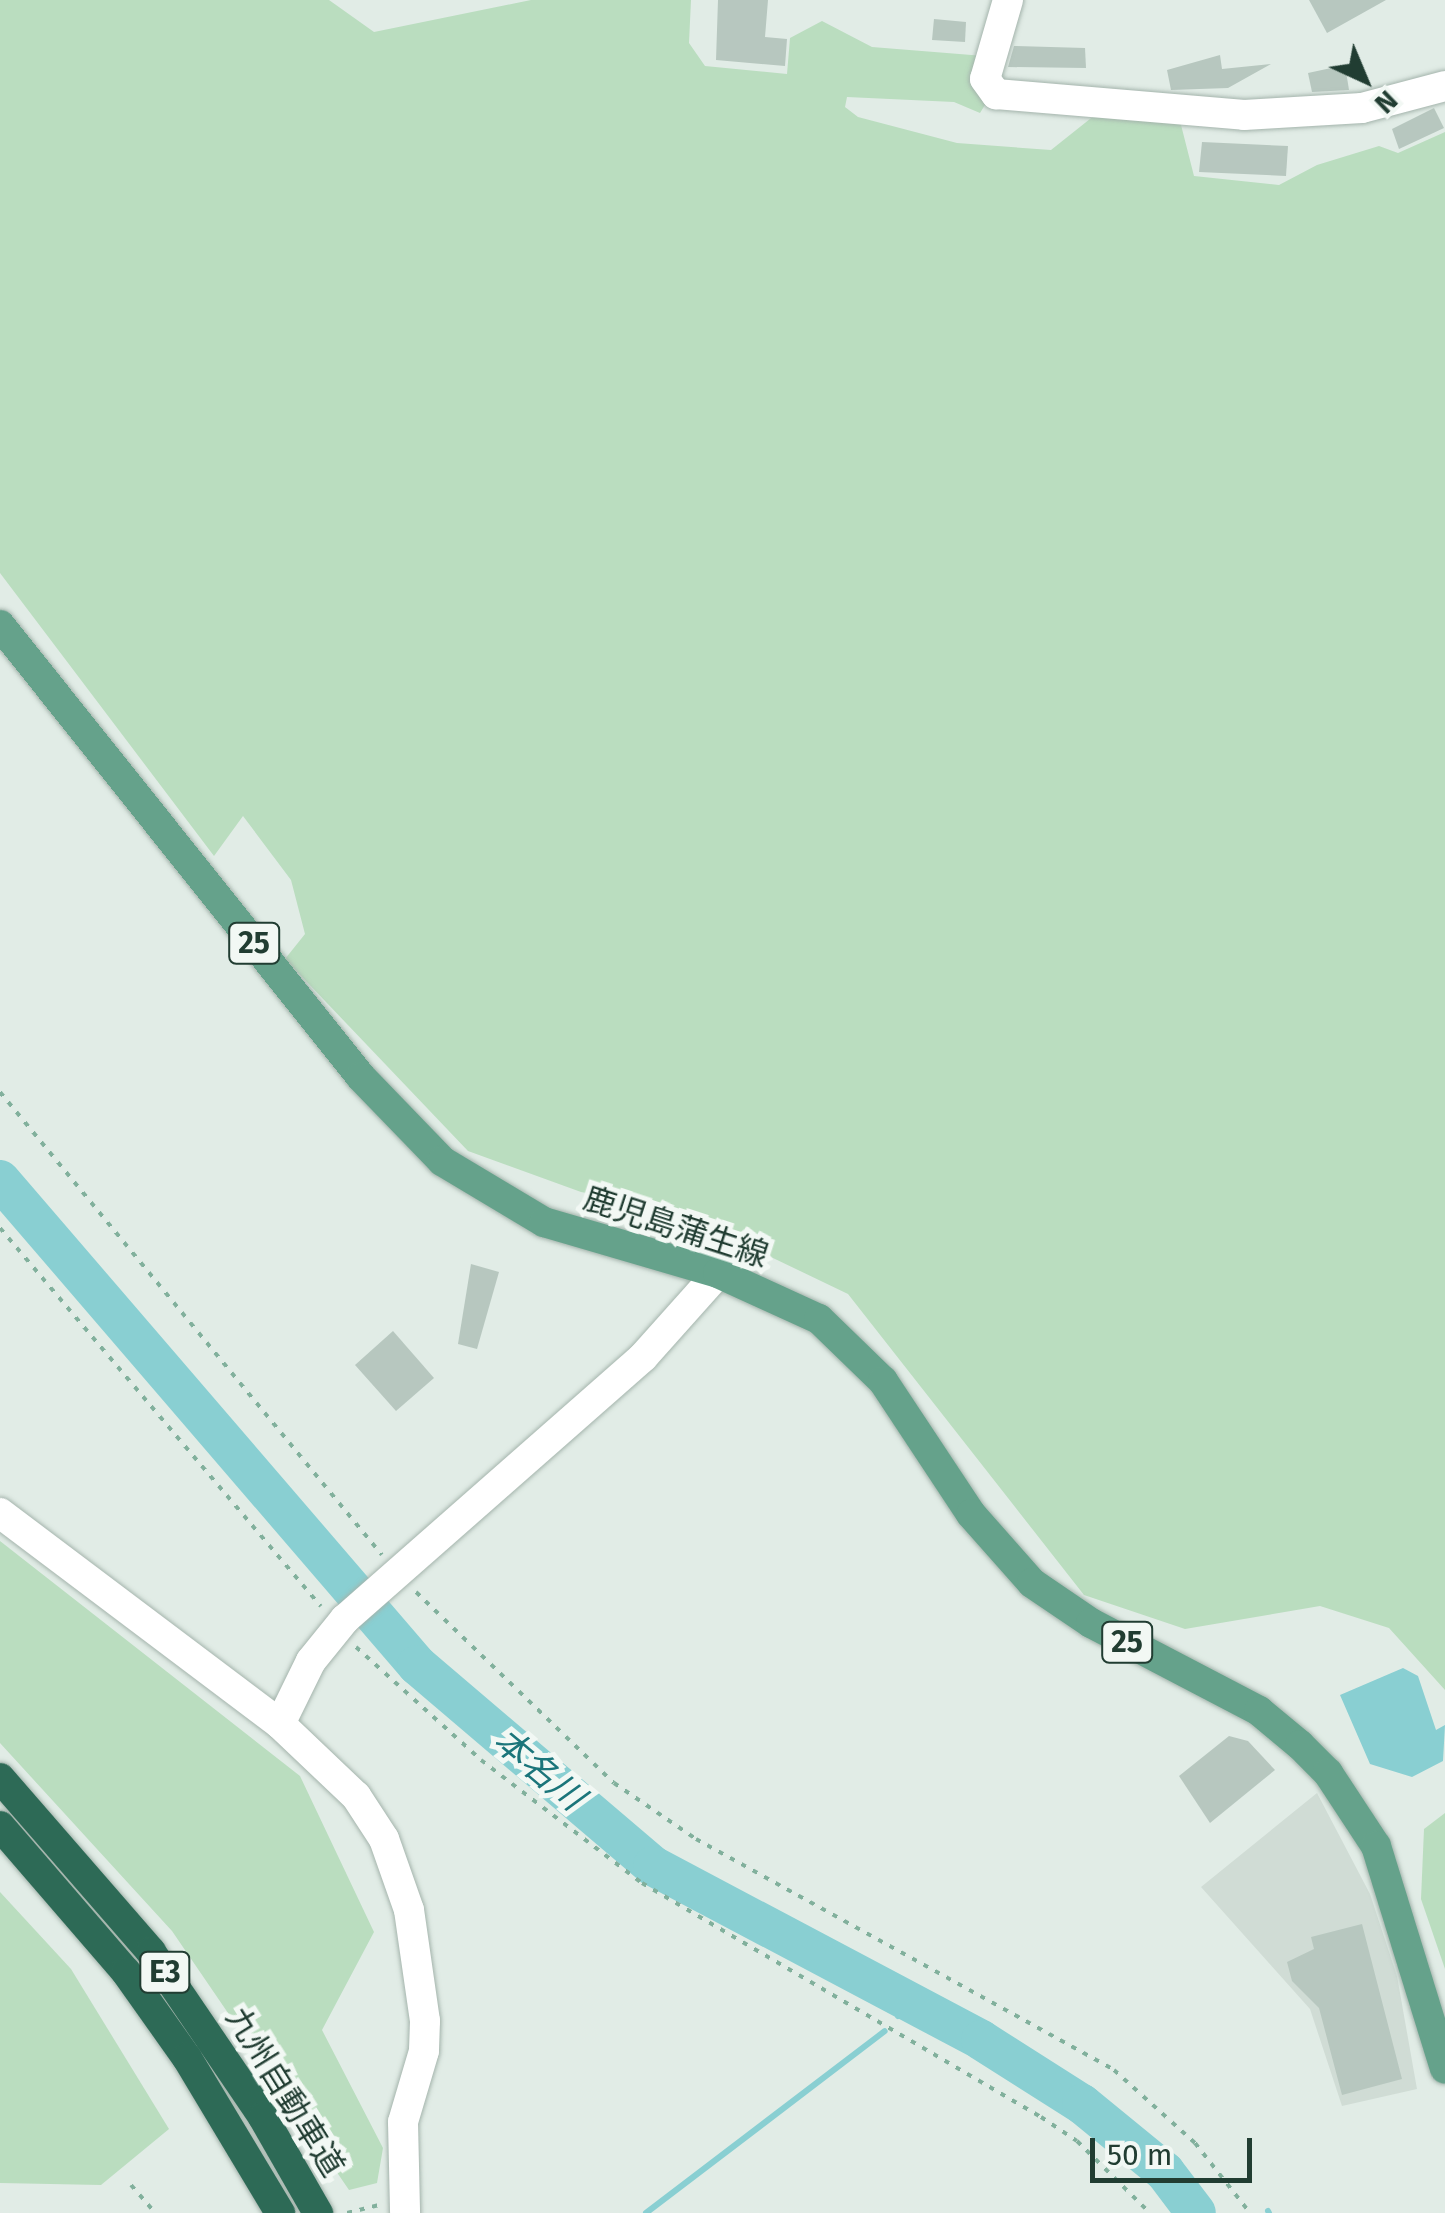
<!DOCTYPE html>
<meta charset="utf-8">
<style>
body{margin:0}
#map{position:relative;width:1445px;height:2213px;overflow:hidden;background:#e1ece6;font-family:"Fira Sans","Noto Sans JP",sans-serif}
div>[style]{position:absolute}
.built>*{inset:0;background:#d0dcd5}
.green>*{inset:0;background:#baddbf}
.water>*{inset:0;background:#89cfd2}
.stream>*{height:6px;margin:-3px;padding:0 3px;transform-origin:3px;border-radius:3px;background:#89cfd2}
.river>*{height:40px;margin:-20px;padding:0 20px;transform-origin:20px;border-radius:20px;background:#89cfd2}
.building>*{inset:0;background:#b7c7bf}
.path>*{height:4px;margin-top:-2px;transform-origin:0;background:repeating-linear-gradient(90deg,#81b09c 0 5px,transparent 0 13px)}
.roads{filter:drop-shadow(0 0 2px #a4b4ac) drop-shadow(0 0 2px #a4b4ac)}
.minor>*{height:30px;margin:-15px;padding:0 15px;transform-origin:15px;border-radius:15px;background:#fff}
.major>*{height:30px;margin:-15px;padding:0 15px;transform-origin:15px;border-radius:15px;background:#65a28b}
.highway>*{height:30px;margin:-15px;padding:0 15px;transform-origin:15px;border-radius:15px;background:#2d6a56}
span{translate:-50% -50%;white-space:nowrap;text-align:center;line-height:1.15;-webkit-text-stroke:10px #f2f8f4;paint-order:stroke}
.shield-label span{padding:2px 8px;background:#f2f8f4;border:2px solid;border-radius:8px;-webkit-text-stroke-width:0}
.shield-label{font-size:30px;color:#213d32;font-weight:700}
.street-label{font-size:32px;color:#213d32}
.water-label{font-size:35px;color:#1b757a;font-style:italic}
.north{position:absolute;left:1315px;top:30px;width:100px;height:100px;-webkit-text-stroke:8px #f2f8f4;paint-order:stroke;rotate:136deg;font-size:28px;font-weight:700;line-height:40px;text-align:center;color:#213d32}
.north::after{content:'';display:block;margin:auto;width:35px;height:45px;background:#213d32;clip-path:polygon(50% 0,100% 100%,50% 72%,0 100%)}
.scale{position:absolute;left:1090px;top:2138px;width:162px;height:45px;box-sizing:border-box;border:5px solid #213d32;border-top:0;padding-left:12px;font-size:30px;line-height:35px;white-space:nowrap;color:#213d32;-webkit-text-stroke:8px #f2f8f4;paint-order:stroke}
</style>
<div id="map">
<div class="built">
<i style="clip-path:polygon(1317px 1793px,1370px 1894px,1397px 1976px,1417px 2089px,1342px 2106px,1310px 2009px,1201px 1887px)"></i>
</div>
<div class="green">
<i style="clip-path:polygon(0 0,329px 0,374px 32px,531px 0,691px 0,689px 43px,705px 66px,787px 74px,790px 38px,822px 21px,872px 47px,984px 56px,988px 100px,980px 113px,954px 102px,847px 97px,845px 107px,858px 117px,957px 143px,1051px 150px,1105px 107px,1179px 117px,1194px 176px,1279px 185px,1317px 165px,1379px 146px,1398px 153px,1445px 132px,1445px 1690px,1389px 1628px,1320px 1606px,1185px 1629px,1084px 1595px,848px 1294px,671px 1209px,581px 1192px,468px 1151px,285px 959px,305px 934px,291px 880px,243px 816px,214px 856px,0 573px)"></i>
<i style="clip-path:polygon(0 1541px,300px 1776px,374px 1932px,322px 2030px,383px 2148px,377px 2183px,349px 2190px,172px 1931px,0 1743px)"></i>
<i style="clip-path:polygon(1445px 1813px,1445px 1969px,1421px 1899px,1424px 1829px)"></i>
<i style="clip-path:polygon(0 1892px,71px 1969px,169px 2129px,101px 2185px,0 2183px)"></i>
</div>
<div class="water">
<i style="clip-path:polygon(1403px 1668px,1418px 1676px,1436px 1730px,1445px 1725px,1443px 1761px,1412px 1777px,1370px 1764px,1340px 1695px)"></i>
</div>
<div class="stream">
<i style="left:898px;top:2016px;width:21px;rotate:-47deg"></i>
<i style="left:1268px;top:2211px;width:2px;rotate:63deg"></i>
<i style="left:646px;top:2213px;width:300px;rotate:-37.3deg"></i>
</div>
<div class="river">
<i style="left:0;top:1180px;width:640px;rotate:49.31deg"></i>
<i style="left:417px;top:1665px;width:310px;rotate:40.4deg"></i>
<i style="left:653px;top:1866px;width:371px;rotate:27.9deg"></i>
<i style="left:981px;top:2040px;width:120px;rotate:32.4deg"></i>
<i style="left:1082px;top:2104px;width:107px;rotate:39.3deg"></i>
<i style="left:1165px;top:2172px;width:51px;rotate:52.9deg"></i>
</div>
<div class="building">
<i style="clip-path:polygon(718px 0,768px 0,765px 37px,787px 39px,785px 66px,716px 60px)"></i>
<i style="clip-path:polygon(1309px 0,1386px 0,1327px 33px)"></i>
<i style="clip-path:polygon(934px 19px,966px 22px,965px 42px,932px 40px)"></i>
<i style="clip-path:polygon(1014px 46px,1085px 48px,1086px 68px,1008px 67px)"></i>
<i style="clip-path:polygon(1220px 55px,1222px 69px,1271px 64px,1228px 88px,1171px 90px,1167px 70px)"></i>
<i style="clip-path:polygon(1345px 65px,1349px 90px,1312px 92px,1308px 73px)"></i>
<i style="clip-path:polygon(1434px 108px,1444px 128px,1399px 149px,1392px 129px)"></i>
<i style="clip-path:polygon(1202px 142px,1288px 146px,1286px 176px,1199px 172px)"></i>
<i style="clip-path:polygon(471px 1264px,499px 1272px,477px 1349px,458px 1344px)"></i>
<i style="clip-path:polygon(393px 1331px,434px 1378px,396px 1411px,355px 1365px)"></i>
<i style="clip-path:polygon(1229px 1736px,1248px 1741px,1275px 1770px,1210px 1823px,1179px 1776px)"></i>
<i style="clip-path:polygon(1362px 1924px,1402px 2079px,1342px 2095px,1319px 2008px,1292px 1981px,1287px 1962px,1314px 1949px,1311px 1937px)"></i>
</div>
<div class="path">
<i style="left:0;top:1092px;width:600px;rotate:50.48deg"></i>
<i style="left:0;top:1228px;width:496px;rotate:49.7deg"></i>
<i style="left:416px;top:1592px;width:275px;rotate:44deg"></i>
<i style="left:614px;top:1783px;width:99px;rotate:34.3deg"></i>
<i style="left:696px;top:1839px;width:478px;rotate:28.9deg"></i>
<i style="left:1114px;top:2070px;width:109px;rotate:42deg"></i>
<i style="left:1195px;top:2143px;width:89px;rotate:51.8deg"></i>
<i style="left:356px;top:1647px;width:169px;rotate:42.1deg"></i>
<i style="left:481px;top:1760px;width:203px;rotate:37.4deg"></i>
<i style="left:642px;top:1883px;width:463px;rotate:30.4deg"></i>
<i style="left:1041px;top:2117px;width:43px;rotate:33.7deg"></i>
<i style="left:1077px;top:2141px;width:103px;rotate:44.6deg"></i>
<i style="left:131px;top:2185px;width:37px;rotate:49deg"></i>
<i style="left:347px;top:2213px;width:34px;rotate:-14deg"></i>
</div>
<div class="roads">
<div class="minor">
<i style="left:1008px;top:0;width:82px;rotate:106.2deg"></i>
<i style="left:985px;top:79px;width:19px;rotate:54deg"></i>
<i style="left:996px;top:94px;width:249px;rotate:4.8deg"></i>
<i style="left:1244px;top:115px;width:118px;rotate:-3.4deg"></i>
<i style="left:1362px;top:108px;width:86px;rotate:-14.8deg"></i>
<i style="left:0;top:1513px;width:351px;rotate:37deg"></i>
<i style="left:280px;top:1724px;width:105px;rotate:43.5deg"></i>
<i style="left:356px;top:1796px;width:51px;rotate:56.9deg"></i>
<i style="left:384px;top:1839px;width:75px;rotate:70.6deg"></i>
<i style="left:409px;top:1910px;width:112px;rotate:81.8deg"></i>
<i style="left:425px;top:2021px;width:30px;rotate:92deg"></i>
<i style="left:424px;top:2051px;width:74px;rotate:106.5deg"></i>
<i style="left:403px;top:2122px;width:91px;rotate:88.7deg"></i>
<i style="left:280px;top:1724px;width:70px;rotate:-63.8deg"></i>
<i style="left:311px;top:1661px;width:54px;rotate:-51deg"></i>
<i style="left:345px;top:1619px;width:397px;rotate:-41.3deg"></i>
<i style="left:643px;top:1357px;width:113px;rotate:-48.2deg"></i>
</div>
<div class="major">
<i style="left:0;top:625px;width:578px;rotate:51.39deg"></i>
<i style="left:361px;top:1077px;width:117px;rotate:46deg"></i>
<i style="left:442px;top:1161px;width:119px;rotate:30.9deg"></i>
<i style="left:544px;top:1222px;width:181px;rotate:16.3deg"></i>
<i style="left:718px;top:1273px;width:111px;rotate:24.5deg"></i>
<i style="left:819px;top:1319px;width:89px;rotate:44.1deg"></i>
<i style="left:883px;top:1381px;width:159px;rotate:56.5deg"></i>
<i style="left:971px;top:1514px;width:92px;rotate:48.5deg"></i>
<i style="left:1032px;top:1583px;width:71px;rotate:34.1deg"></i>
<i style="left:1091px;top:1623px;width:190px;rotate:27.6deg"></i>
<i style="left:1259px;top:1711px;width:53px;rotate:39.7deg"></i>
<i style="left:1300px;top:1745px;width:40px;rotate:45deg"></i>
<i style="left:1328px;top:1773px;width:87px;rotate:56.7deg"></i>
<i style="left:1376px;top:1846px;width:233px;rotate:72.8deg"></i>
</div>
<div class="highway">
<i style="left:0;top:1778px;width:230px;rotate:49deg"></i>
<i style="left:151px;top:1952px;width:199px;rotate:55.8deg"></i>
<i style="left:263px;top:2117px;width:111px;rotate:60.2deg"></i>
<i style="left:0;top:1826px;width:193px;rotate:49.2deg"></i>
<i style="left:126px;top:1972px;width:105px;rotate:54.7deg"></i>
<i style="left:187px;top:2058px;width:181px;rotate:59deg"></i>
</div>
</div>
<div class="shield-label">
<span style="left:254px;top:943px">25</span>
<span style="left:1127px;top:1642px">25</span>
<span style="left:165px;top:1972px">E3</span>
</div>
<div class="street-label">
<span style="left:676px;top:1227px;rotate:18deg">鹿児島蒲生線</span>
<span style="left:285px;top:2092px;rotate:58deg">九州自動車道</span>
</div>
<div class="water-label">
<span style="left:539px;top:1769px;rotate:40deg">本名川</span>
</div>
<div class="north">N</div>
<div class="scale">50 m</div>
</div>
